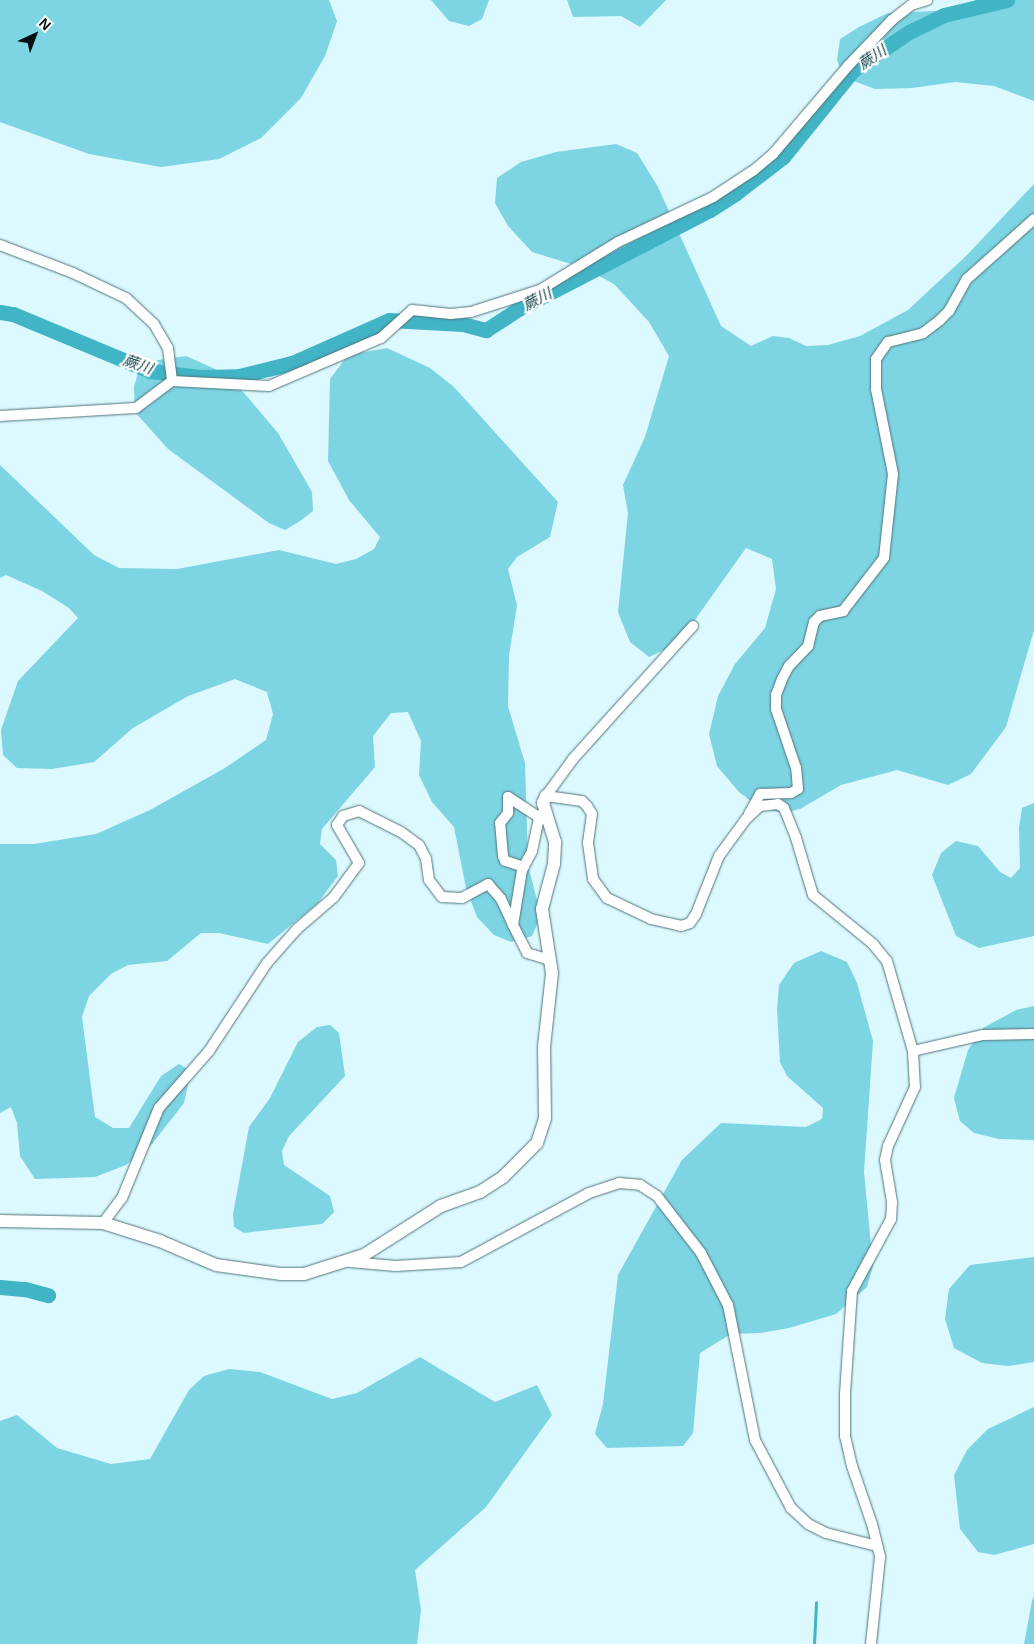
<!DOCTYPE html>
<meta charset="utf-8">
<style>
body{margin:0}
#map{position:relative;width:1034px;height:1644px;overflow:hidden;background:#dbf9fe;font-family:Helvetica,"Noto Sans JP",sans-serif}
div>[style]{position:absolute}
.green>*{inset:0;background:#7dd4e3}
.stream>*{height:2.5px;margin:-1.25px;padding:0 1.25px;transform-origin:1.25px;border-radius:1.25px;background:#41b4c5}
.river>*{height:15px;margin:-7.5px;padding:0 7.5px;transform-origin:7.5px;border-radius:7.5px;background:#41b4c5}
.roads{filter:drop-shadow(0 0 1px #507379) drop-shadow(0 0 1px #507379)}
.minor>*{height:10px;margin:-5px;padding:0 5px;transform-origin:5px;border-radius:5px;background:#fff}
.tertiary>*{height:12px;margin:-6px;padding:0 6px;transform-origin:6px;border-radius:6px;background:#fff}
span{translate:-50% -50%;white-space:nowrap;text-align:center;line-height:1.15;-webkit-text-stroke:4.5px #fff;paint-order:stroke}
.water-label{font-size:15px;color:#0d4149;font-style:italic}
.north{position:absolute;left:10px;top:10px;width:50px;height:50px;-webkit-text-stroke:4px #fff;paint-order:stroke;rotate:43deg;font-size:14px;font-weight:700;line-height:20px;text-align:center;color:#041113}
.north::after{content:'';display:block;margin:auto;width:18px;height:22px;background:#041113;clip-path:polygon(50% 0,100% 100%,50% 72%,0 100%)}
</style>
<div id="map">
<div class="green">
<i style="clip-path:polygon(0 0,329px 0,337px 21px,325px 56px,301px 98px,261px 138px,219px 159px,161px 167px,89px 154px,0 122px)"></i>
<i style="clip-path:polygon(431px 0,489px 0,482px 19px,469px 26px,449px 21px)"></i>
<i style="clip-path:polygon(567px 0,666px 0,640px 27px,621px 16px,573px 17px)"></i>
<i style="clip-path:polygon(976px 0,1034px 0,1034px 101px,994px 86px,955px 82px,912px 88px,875px 89px,843px 77px,837px 60px,840px 39px,859px 27px,888px 13px,957px 10px)"></i>
<i style="clip-path:polygon(616px 144px,637px 153px,658px 187px,721px 326px,751px 346px,773px 336px,789px 338px,806px 346px,828px 345px,860px 336px,908px 310px,967px 255px,1034px 184px,1034px 630px,1006px 727px,971px 774px,948px 785px,897px 770px,841px 785px,800px 809px,784px 813px,760px 808px,739px 792px,717px 766px,709px 734px,718px 696px,735px 664px,765px 628px,776px 589px,772px 559px,746px 548px,687px 631px,664px 650px,649px 657px,630px 642px,618px 612px,628px 513px,623px 485px,645px 437px,669px 356px,649px 322px,614px 284px,584px 268px,532px 252px,508px 226px,495px 203px,497px 178px,521px 162px,556px 152px)"></i>
<i style="clip-path:polygon(387px 348px,430px 368px,454px 387px,558px 502px,550px 537px,517px 557px,508px 569px,517px 605px,509px 656px,508px 706px,525px 763px,528px 865px,541px 916px,532px 936px,511px 942px,494px 935px,477px 917px,466px 888px,454px 827px,432px 802px,419px 775px,421px 741px,408px 712px,391px 713px,373px 736px,375px 767px,322px 829px,320px 844px,336px 860px,338px 876px,317px 904px,268px 944px,219px 933px,201px 933px,167px 961px,128px 965px,111px 974px,89px 996px,82px 1017px,95px 1117px,113px 1128px,129px 1128px,161px 1076px,179px 1064px,191px 1071px,184px 1103px,152px 1144px,126px 1165px,95px 1177px,35px 1179px,20px 1156px,17px 1123px,11px 1107px,0 1113px,0 844px,34px 844px,96px 834px,150px 810px,225px 768px,266px 740px,273px 714px,267px 692px,235px 679px,188px 696px,133px 728px,94px 762px,52px 769px,17px 768px,3px 755px,1px 730px,18px 681px,78px 618px,69px 608px,42px 591px,6px 575px,0 578px,0 465px,94px 555px,119px 568px,177px 569px,279px 550px,336px 564px,356px 559px,374px 549px,380px 537px,349px 500px,328px 461px,330px 379px,348px 355px)"></i>
<i style="clip-path:polygon(186px 356px,215px 369px,244px 393px,278px 433px,312px 492px,313px 511px,300px 521px,285px 530px,269px 523px,168px 449px,135px 412px,134px 387px,139px 369px,158px 360px)"></i>
<i style="clip-path:polygon(1034px 803px,1034px 936px,979px 948px,956px 936px,932px 875px,941px 853px,956px 841px,978px 846px,1000px 872px,1011px 878px,1020px 868px,1019px 828px,1022px 808px)"></i>
<i style="clip-path:polygon(821px 951px,847px 962px,857px 983px,873px 1041px,864px 1172px,873px 1266px,867px 1287px,836px 1314px,789px 1328px,761px 1333px,731px 1334px,700px 1353px,693px 1433px,683px 1446px,607px 1448px,595px 1434px,603px 1404px,618px 1275px,682px 1160px,721px 1123px,806px 1127px,822px 1119px,823px 1108px,787px 1076px,780px 1062px,777px 1009px,779px 985px,794px 963px)"></i>
<i style="clip-path:polygon(1034px 1006px,1034px 1140px,999px 1139px,974px 1133px,960px 1121px,954px 1098px,968px 1050px,983px 1028px,1016px 1010px)"></i>
<i style="clip-path:polygon(330px 1025px,339px 1033px,345px 1076px,289px 1136px,282px 1151px,284px 1165px,330px 1196px,334px 1212px,322px 1224px,244px 1233px,234px 1227px,233px 1214px,249px 1127px,270px 1098px,298px 1042px,317px 1027px)"></i>
<i style="clip-path:polygon(1034px 1257px,1034px 1362px,1008px 1366px,982px 1363px,954px 1348px,945px 1319px,949px 1289px,970px 1265px)"></i>
<i style="clip-path:polygon(420px 1357px,495px 1402px,537px 1385px,552px 1415px,486px 1507px,415px 1570px,421px 1610px,417px 1644px,0 1644px,0 1421px,17px 1415px,57px 1448px,111px 1464px,150px 1459px,189px 1390px,204px 1376px,229px 1369px,260px 1372px,332px 1399px,357px 1393px)"></i>
<i style="clip-path:polygon(1034px 1407px,1034px 1544px,994px 1555px,978px 1552px,960px 1529px,954px 1475px,967px 1450px,988px 1429px)"></i>
<i style="clip-path:polygon(1034px 1596px,1034px 1644px,1024px 1644px,1032px 1601px)"></i>
</div>
<div class="stream">
<i style="left:814px;top:1644px;width:41px;rotate:-87.2deg"></i>
</div>
<div class="river">
<i style="left:0;top:312px;width:13px;rotate:9deg"></i>
<i style="left:13px;top:314px;width:148px;rotate:22.6deg"></i>
<i style="left:150px;top:371px;width:50px;rotate:6.8deg"></i>
<i style="left:200px;top:377px;width:39px;rotate:-1deg"></i>
<i style="left:239px;top:376px;width:55px;rotate:-13.8deg"></i>
<i style="left:292px;top:363px;width:106px;rotate:-23.9deg"></i>
<i style="left:389px;top:320px;width:74px;rotate:3.1deg"></i>
<i style="left:463px;top:324px;width:24px;rotate:15deg"></i>
<i style="left:486px;top:330px;width:38px;rotate:-33deg"></i>
<i style="left:518px;top:309px;width:216px;rotate:-27.3deg"></i>
<i style="left:710px;top:210px;width:31px;rotate:-33deg"></i>
<i style="left:736px;top:193px;width:59px;rotate:-37.5deg"></i>
<i style="left:783px;top:157px;width:112px;rotate:-51.2deg"></i>
<i style="left:853px;top:70px;width:68px;rotate:-34.2deg"></i>
<i style="left:909px;top:32px;width:39px;rotate:-26deg"></i>
<i style="left:944px;top:15px;width:65px;rotate:-13.4deg"></i>
<i style="left:0;top:1287px;width:25px;rotate:5deg"></i>
<i style="left:25px;top:1289px;width:24px;rotate:15deg"></i>
</div>
<div class="roads">
<div class="minor">
<i style="left:0;top:245px;width:78px;rotate:21deg"></i>
<i style="left:73px;top:273px;width:59px;rotate:25.3deg"></i>
<i style="left:126px;top:298px;width:38px;rotate:43deg"></i>
<i style="left:154px;top:324px;width:28px;rotate:60deg"></i>
<i style="left:168px;top:348px;width:33px;rotate:83deg"></i>
<i style="left:0;top:416px;width:136px;rotate:-3.4deg"></i>
<i style="left:136px;top:408px;width:45px;rotate:-36.9deg"></i>
<i style="left:172px;top:381px;width:97px;rotate:3deg"></i>
<i style="left:269px;top:386px;width:122px;rotate:-23.2deg"></i>
<i style="left:381px;top:338px;width:42px;rotate:-42.1deg"></i>
<i style="left:412px;top:310px;width:39px;rotate:6deg"></i>
<i style="left:451px;top:314px;width:20px;rotate:-6deg"></i>
<i style="left:471px;top:312px;width:72px;rotate:-17.7deg"></i>
<i style="left:540px;top:290px;width:92px;rotate:-31.6deg"></i>
<i style="left:618px;top:242px;width:105px;rotate:-25.3deg"></i>
<i style="left:713px;top:197px;width:49px;rotate:-33.4deg"></i>
<i style="left:754px;top:170px;width:25px;rotate:-40deg"></i>
<i style="left:773px;top:154px;width:116px;rotate:-49.6deg"></i>
<i style="left:848px;top:66px;width:64px;rotate:-46.3deg"></i>
<i style="left:892px;top:20px;width:24px;rotate:-38deg"></i>
<i style="left:911px;top:5px;width:17px;rotate:-17deg"></i>
<i style="left:693px;top:626px;width:179px;rotate:132.1deg"></i>
<i style="left:573px;top:759px;width:46px;rotate:126.1deg"></i>
<i style="left:546px;top:796px;width:36px;rotate:8deg"></i>
<i style="left:582px;top:801px;width:7px;rotate:45deg"></i>
<i style="left:587px;top:806px;width:9px;rotate:58deg"></i>
<i style="left:592px;top:814px;width:29px;rotate:98deg"></i>
<i style="left:588px;top:843px;width:36px;rotate:82deg"></i>
<i style="left:593px;top:879px;width:24px;rotate:54deg"></i>
<i style="left:607px;top:898px;width:49px;rotate:25.5deg"></i>
<i style="left:651px;top:919px;width:31px;rotate:13deg"></i>
<i style="left:681px;top:926px;width:9px;rotate:-18deg"></i>
<i style="left:690px;top:923px;width:11px;rotate:-56deg"></i>
<i style="left:696px;top:914px;width:62px;rotate:-68.4deg"></i>
<i style="left:719px;top:856px;width:46px;rotate:-53.9deg"></i>
<i style="left:746px;top:819px;width:19px;rotate:-43deg"></i>
<i style="left:760px;top:806px;width:18px;rotate:-6deg"></i>
<i style="left:778px;top:804px;width:7px;rotate:34deg"></i>
<i style="left:784px;top:808px;width:32px;rotate:68deg"></i>
<i style="left:796px;top:838px;width:59px;rotate:73.4deg"></i>
<i style="left:813px;top:895px;width:77px;rotate:39.2deg"></i>
<i style="left:873px;top:944px;width:22px;rotate:51deg"></i>
<i style="left:887px;top:961px;width:94px;rotate:73.9deg"></i>
<i style="left:913px;top:1051px;width:36px;rotate:87deg"></i>
<i style="left:915px;top:1087px;width:65px;rotate:114.6deg"></i>
<i style="left:888px;top:1146px;width:14px;rotate:102deg"></i>
<i style="left:885px;top:1160px;width:43px;rotate:80.5deg"></i>
<i style="left:892px;top:1202px;width:17px;rotate:93deg"></i>
<i style="left:891px;top:1219px;width:82px;rotate:118.4deg"></i>
<i style="left:852px;top:1291px;width:103px;rotate:93.9deg"></i>
<i style="left:845px;top:1394px;width:42px;rotate:90deg"></i>
<i style="left:845px;top:1436px;width:31px;rotate:77deg"></i>
<i style="left:852px;top:1466px;width:61px;rotate:71deg"></i>
<i style="left:872px;top:1524px;width:34px;rotate:76deg"></i>
<i style="left:880px;top:1557px;width:87px;rotate:95.9deg"></i>
<i style="left:749px;top:814px;width:23px;rotate:-61deg"></i>
<i style="left:760px;top:794px;width:31px;rotate:-2deg"></i>
<i style="left:791px;top:793px;width:8px;rotate:-30deg"></i>
<i style="left:798px;top:789px;width:21px;rotate:-95deg"></i>
<i style="left:796px;top:768px;width:62px;rotate:-108.7deg"></i>
<i style="left:776px;top:709px;width:14px;rotate:-90deg"></i>
<i style="left:776px;top:695px;width:17px;rotate:-69deg"></i>
<i style="left:782px;top:679px;width:15px;rotate:-62deg"></i>
<i style="left:789px;top:666px;width:28px;rotate:-46deg"></i>
<i style="left:808px;top:646px;width:25px;rotate:-76deg"></i>
<i style="left:814px;top:622px;width:8px;rotate:-45deg"></i>
<i style="left:820px;top:616px;width:24px;rotate:-12deg"></i>
<i style="left:843px;top:611px;width:67px;rotate:-52.3deg"></i>
<i style="left:884px;top:558px;width:84px;rotate:-83.9deg"></i>
<i style="left:893px;top:474px;width:87px;rotate:-101.3deg"></i>
<i style="left:876px;top:389px;width:30px;rotate:-90deg"></i>
<i style="left:876px;top:359px;width:21px;rotate:-55deg"></i>
<i style="left:888px;top:342px;width:36px;rotate:-14deg"></i>
<i style="left:923px;top:333px;width:21px;rotate:-37deg"></i>
<i style="left:940px;top:320px;width:13px;rotate:-45deg"></i>
<i style="left:949px;top:311px;width:37px;rotate:-61deg"></i>
<i style="left:967px;top:279px;width:90px;rotate:-41.8deg"></i>
<i style="left:524px;top:867px;width:20px;rotate:-162deg"></i>
<i style="left:505px;top:861px;width:5px;rotate:-112deg"></i>
<i style="left:503px;top:856px;width:33px;rotate:-95deg"></i>
<i style="left:500px;top:823px;width:13px;rotate:-51deg"></i>
<i style="left:508px;top:813px;width:16px;rotate:-90deg"></i>
<i style="left:508px;top:797px;width:37px;rotate:33deg"></i>
<i style="left:513px;top:925px;width:31px;rotate:63deg"></i>
<i style="left:527px;top:953px;width:24px;rotate:17deg"></i>
<i style="left:913px;top:1051px;width:72px;rotate:-12.9deg"></i>
<i style="left:983px;top:1035px;width:51px;rotate:-1.1deg"></i>
<i style="left:103px;top:1223px;width:31px;rotate:-53deg"></i>
<i style="left:122px;top:1198px;width:97px;rotate:-67.7deg"></i>
<i style="left:159px;top:1108px;width:76px;rotate:-48.7deg"></i>
<i style="left:209px;top:1051px;width:105px;rotate:-56.6deg"></i>
<i style="left:267px;top:963px;width:45px;rotate:-48.6deg"></i>
<i style="left:297px;top:929px;width:49px;rotate:-40.9deg"></i>
<i style="left:334px;top:897px;width:42px;rotate:-53.7deg"></i>
<i style="left:359px;top:863px;width:44px;rotate:-120.1deg"></i>
<i style="left:337px;top:825px;width:11px;rotate:-56deg"></i>
<i style="left:343px;top:816px;width:17px;rotate:-17deg"></i>
<i style="left:359px;top:811px;width:47px;rotate:26.6deg"></i>
<i style="left:401px;top:832px;width:22px;rotate:36deg"></i>
<i style="left:419px;top:845px;width:16px;rotate:63deg"></i>
<i style="left:426px;top:859px;width:21px;rotate:82deg"></i>
<i style="left:429px;top:880px;width:21px;rotate:53deg"></i>
<i style="left:442px;top:897px;width:20px;rotate:3deg"></i>
<i style="left:462px;top:898px;width:30px;rotate:-28deg"></i>
<i style="left:488px;top:884px;width:20px;rotate:49deg"></i>
<i style="left:501px;top:899px;width:29px;rotate:65deg"></i>
<i style="left:513px;top:925px;width:56px;rotate:-80.7deg"></i>
<i style="left:522px;top:870px;width:21px;rotate:-62deg"></i>
<i style="left:532px;top:851px;width:35px;rotate:-78deg"></i>
<i style="left:539px;top:817px;width:8px;rotate:-45deg"></i>
<i style="left:350px;top:1262px;width:46px;rotate:5deg"></i>
<i style="left:396px;top:1266px;width:65px;rotate:-3.5deg"></i>
<i style="left:461px;top:1262px;width:145px;rotate:-28.3deg"></i>
<i style="left:589px;top:1193px;width:32px;rotate:-18deg"></i>
<i style="left:619px;top:1183px;width:21px;rotate:5deg"></i>
<i style="left:640px;top:1185px;width:20px;rotate:33deg"></i>
<i style="left:657px;top:1196px;width:72px;rotate:52.3deg"></i>
<i style="left:701px;top:1253px;width:59px;rotate:62.6deg"></i>
<i style="left:728px;top:1305px;width:138px;rotate:78.7deg"></i>
<i style="left:755px;top:1440px;width:77px;rotate:62.1deg"></i>
<i style="left:791px;top:1508px;width:23px;rotate:43deg"></i>
<i style="left:808px;top:1524px;width:20px;rotate:27deg"></i>
<i style="left:826px;top:1533px;width:53px;rotate:14.3deg"></i>
</div>
<div class="tertiary">
<i style="left:0;top:1221px;width:103px;rotate:1.1deg"></i>
<i style="left:103px;top:1223px;width:60px;rotate:17.5deg"></i>
<i style="left:160px;top:1241px;width:61px;rotate:23.2deg"></i>
<i style="left:216px;top:1265px;width:66px;rotate:7.9deg"></i>
<i style="left:281px;top:1274px;width:23px"></i>
<i style="left:304px;top:1274px;width:63px;rotate:-17.6deg"></i>
<i style="left:364px;top:1255px;width:91px;rotate:-32.5deg"></i>
<i style="left:441px;top:1206px;width:41px;rotate:-19.7deg"></i>
<i style="left:480px;top:1192px;width:27px;rotate:-33deg"></i>
<i style="left:503px;top:1177px;width:48px;rotate:-45deg"></i>
<i style="left:537px;top:1143px;width:26px;rotate:-72deg"></i>
<i style="left:545px;top:1118px;width:71px;rotate:-90.8deg"></i>
<i style="left:544px;top:1047px;width:74px;rotate:-83.8deg"></i>
<i style="left:552px;top:973px;width:65px;rotate:-98.9deg"></i>
<i style="left:542px;top:909px;width:47px;rotate:-75.1deg"></i>
<i style="left:554px;top:864px;width:22px;rotate:-87deg"></i>
<i style="left:555px;top:842px;width:41px;rotate:-107.1deg"></i>
<i style="left:543px;top:803px;width:8px;rotate:-67deg"></i>
</div>
</div>
<div class="water-label">
<span style="left:872px;top:57px;rotate:-34deg">蕨川</span>
<span style="left:537px;top:299px;rotate:-28deg">蕨川</span>
<span style="left:138px;top:364px;rotate:19deg">蕨川</span>
</div>
<div class="north">N</div>
</div>
